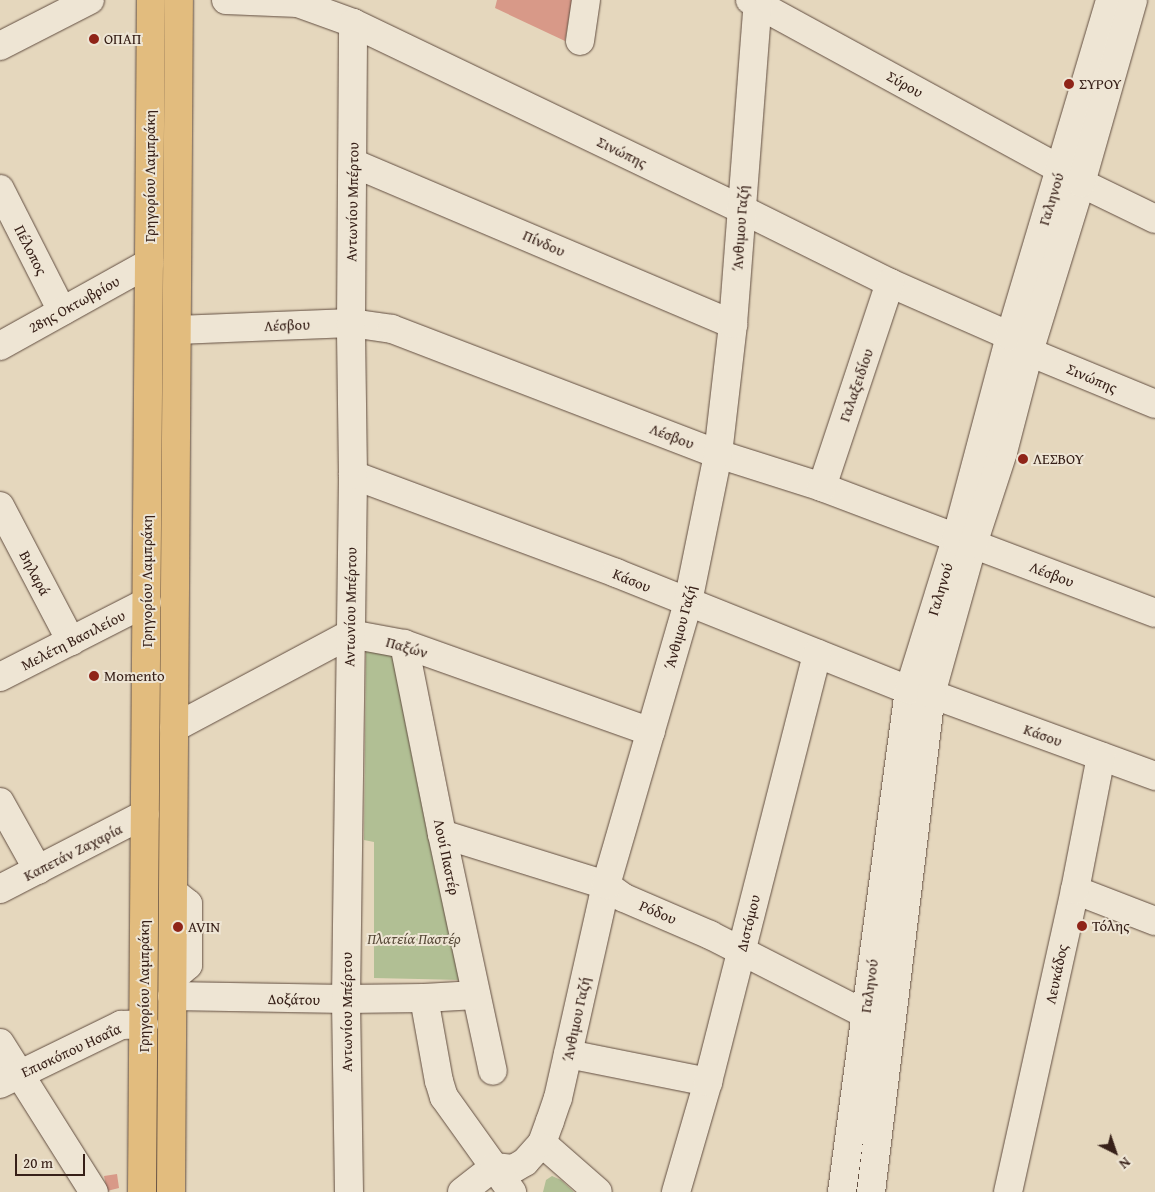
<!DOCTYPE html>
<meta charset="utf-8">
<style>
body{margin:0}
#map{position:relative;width:1155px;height:1192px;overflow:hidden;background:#e5d7bd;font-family:"Gentium Book Plus",serif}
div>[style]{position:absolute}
.green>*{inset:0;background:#b1bf94}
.building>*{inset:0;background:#d89988}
.roads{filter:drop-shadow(0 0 1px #624e41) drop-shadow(0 0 1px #624e41)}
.minor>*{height:28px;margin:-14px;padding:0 14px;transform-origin:14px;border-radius:14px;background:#eee5d4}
.major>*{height:28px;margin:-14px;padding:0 14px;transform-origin:14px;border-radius:14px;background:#e2bc7e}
.dots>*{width:14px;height:14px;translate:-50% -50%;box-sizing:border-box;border:2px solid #eee5d4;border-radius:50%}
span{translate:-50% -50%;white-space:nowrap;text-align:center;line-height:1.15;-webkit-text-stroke:4px #eee5d4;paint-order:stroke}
.poi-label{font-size:15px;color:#372018}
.left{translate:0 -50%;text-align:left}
.street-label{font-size:15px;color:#372018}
.park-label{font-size:15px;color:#564837;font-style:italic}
.north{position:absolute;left:1090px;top:1127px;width:50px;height:50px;-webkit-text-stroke:4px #eee5d4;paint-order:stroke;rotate:139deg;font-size:14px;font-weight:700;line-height:20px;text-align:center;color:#372018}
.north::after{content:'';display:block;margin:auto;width:18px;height:22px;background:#372018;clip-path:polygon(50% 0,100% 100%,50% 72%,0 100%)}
.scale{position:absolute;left:15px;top:1154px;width:70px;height:22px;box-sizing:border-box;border:2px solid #372018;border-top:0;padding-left:6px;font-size:15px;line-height:18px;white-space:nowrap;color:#372018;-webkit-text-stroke:4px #eee5d4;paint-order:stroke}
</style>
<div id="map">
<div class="green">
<i style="clip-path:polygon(366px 648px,399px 651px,463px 980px,374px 978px,374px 842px,364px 840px)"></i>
<i style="clip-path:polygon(552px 1176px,561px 1180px,574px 1192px,543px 1192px,546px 1180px)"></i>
</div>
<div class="building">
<i style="clip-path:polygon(497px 0,572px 0,565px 41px,495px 8px)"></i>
<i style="clip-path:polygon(117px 1174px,119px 1188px,107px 1191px,104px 1176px)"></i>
</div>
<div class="roads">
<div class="minor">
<i style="left:226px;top:0;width:72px;rotate:2.4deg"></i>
<i style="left:298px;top:3px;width:59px;rotate:20deg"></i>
<i style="left:353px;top:23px;width:430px;rotate:25.6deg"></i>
<i style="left:741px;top:209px;width:166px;rotate:26.4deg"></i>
<i style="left:890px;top:283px;width:131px;rotate:23.8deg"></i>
<i style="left:750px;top:0;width:353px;rotate:28.6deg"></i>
<i style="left:580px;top:41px;width:41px;rotate:-81.7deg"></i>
<i style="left:0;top:46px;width:101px;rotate:-27.1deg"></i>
<i style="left:353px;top:163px;width:413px;rotate:23deg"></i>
<i style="left:1081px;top:183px;width:82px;rotate:25.9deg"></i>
<i style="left:0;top:189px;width:137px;rotate:63.1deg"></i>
<i style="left:177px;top:330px;width:174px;rotate:-2.3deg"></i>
<i style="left:351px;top:323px;width:41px;rotate:8.3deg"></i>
<i style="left:392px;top:329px;width:349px;rotate:21deg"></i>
<i style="left:718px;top:454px;width:109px;rotate:17.6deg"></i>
<i style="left:822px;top:487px;width:356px;rotate:20.7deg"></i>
<i style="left:0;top:346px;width:171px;rotate:-29.1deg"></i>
<i style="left:1029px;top:352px;width:136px;rotate:22.4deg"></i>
<i style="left:353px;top:475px;width:281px;rotate:20.4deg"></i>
<i style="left:616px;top:573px;width:315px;rotate:21.8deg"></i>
<i style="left:822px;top:487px;width:215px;rotate:-71.6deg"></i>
<i style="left:0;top:506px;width:153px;rotate:62.3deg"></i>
<i style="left:404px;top:644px;width:194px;rotate:78.7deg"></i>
<i style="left:442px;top:834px;width:242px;rotate:77.9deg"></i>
<i style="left:0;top:677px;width:165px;rotate:-27deg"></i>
<i style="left:931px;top:694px;width:239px;rotate:20.1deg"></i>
<i style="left:174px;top:728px;width:200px;rotate:-28.1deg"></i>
<i style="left:350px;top:634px;width:55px;rotate:10.5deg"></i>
<i style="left:404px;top:644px;width:262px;rotate:19.6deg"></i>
<i style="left:0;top:802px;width:78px;rotate:60.8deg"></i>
<i style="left:442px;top:834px;width:172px;rotate:17.3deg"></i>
<i style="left:606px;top:885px;width:22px;rotate:36deg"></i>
<i style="left:624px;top:898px;width:94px;rotate:23.3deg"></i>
<i style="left:710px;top:935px;width:174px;rotate:27deg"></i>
<i style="left:0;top:889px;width:163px;rotate:-27.3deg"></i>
<i style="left:1075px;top:890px;width:86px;rotate:21.2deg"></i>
<i style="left:173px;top:978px;width:20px;rotate:-41deg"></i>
<i style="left:188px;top:965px;width:61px;rotate:-90deg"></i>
<i style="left:188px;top:904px;width:19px;rotate:-141deg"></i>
<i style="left:172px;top:996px;width:174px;rotate:1deg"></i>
<i style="left:346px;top:999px;width:78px;rotate:-0.7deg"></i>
<i style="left:424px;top:998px;width:52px;rotate:-3.3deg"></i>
<i style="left:424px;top:998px;width:84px;rotate:79.8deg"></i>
<i style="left:439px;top:1081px;width:17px;rotate:73deg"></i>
<i style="left:444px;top:1097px;width:117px;rotate:54.4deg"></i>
<i style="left:0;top:1043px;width:176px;rotate:57.8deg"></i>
<i style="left:568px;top:1054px;width:143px;rotate:11.3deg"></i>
<i style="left:0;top:1084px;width:135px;rotate:-26deg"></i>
<i style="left:121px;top:1025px;width:23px;rotate:-2deg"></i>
<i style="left:542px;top:1143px;width:74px;rotate:41.2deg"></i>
<i style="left:349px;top:1192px;width:193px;rotate:-90.9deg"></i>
<i style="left:346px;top:999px;width:524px;rotate:-89.23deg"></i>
<i style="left:353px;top:475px;width:152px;rotate:-90.8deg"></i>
<i style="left:351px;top:323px;width:300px;rotate:-89.6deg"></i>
<i style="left:462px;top:1192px;width:41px;rotate:-38deg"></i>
<i style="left:494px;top:1167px;width:19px;rotate:6deg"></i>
<i style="left:513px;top:1169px;width:14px;rotate:-30deg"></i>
<i style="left:525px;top:1162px;width:25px;rotate:-48deg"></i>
<i style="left:542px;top:1143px;width:23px;rotate:-70deg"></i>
<i style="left:550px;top:1121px;width:24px;rotate:-71deg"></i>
<i style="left:558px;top:1098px;width:218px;rotate:-77.3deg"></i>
<i style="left:606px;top:885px;width:295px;rotate:-73.8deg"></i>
<i style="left:688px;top:602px;width:151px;rotate:-78.5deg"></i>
<i style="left:718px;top:454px;width:131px;rotate:-83.4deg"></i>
<i style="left:733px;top:324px;width:325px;rotate:-85.6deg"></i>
<i style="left:676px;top:1192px;width:115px;rotate:-73.8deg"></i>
<i style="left:708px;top:1082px;width:442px;rotate:-75.7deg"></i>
<i style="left:842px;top:1192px;width:506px;rotate:-82.4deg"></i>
<i style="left:909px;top:690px;width:158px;rotate:-72.7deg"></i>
<i style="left:956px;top:539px;width:210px;rotate:-75.1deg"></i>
<i style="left:1010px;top:336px;width:351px;rotate:-73.4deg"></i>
<i style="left:871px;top:1192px;width:502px;rotate:-83.13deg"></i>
<i style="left:931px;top:694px;width:156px;rotate:-74.4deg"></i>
<i style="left:973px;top:544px;width:97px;rotate:-71.9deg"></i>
<i style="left:1003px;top:452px;width:103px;rotate:-75.4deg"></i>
<i style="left:1029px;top:352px;width:177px;rotate:-72.9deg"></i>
<i style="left:1081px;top:183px;width:190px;rotate:-74.1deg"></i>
<i style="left:1008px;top:1192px;width:309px;rotate:-77.5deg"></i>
<i style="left:1075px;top:890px;width:136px;rotate:-79deg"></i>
</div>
<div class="major">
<i style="left:142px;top:1192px;width:1192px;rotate:-89.57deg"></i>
<i style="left:171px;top:1192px;width:1192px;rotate:-89.62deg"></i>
</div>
</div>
<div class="dots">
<i style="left:94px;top:39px;background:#8f2418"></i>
<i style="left:1069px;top:84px;background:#8f2418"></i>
<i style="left:1023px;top:459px;background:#8f2418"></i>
<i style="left:94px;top:676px;background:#8f2418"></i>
<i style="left:1082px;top:926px;background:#8f2418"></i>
<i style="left:178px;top:927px;background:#8f2418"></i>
</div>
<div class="poi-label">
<span class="left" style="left:104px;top:39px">ΟΠΑΠ</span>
<span class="left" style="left:1079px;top:84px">ΣΥΡΟΥ</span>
<span class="left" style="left:1033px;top:459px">ΛΕΣΒΟΥ</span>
<span class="left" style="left:104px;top:676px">Momento</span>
<span class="left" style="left:1092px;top:926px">Τόλης</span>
<span class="left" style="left:188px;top:927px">AVIN</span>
</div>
<div class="street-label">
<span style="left:905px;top:84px;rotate:29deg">Σύρου</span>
<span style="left:622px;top:152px;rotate:26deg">Σινώπης</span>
<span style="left:150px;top:176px;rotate:-90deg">Γρηγορίου Λαμπράκη</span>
<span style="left:1051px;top:199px;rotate:-73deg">Γαληνού</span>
<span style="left:352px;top:202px;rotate:-89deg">Αντωνίου Μπέρτου</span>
<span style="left:740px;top:228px;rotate:-86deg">Άνθιμου Γαζή</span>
<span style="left:544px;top:243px;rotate:24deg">Πίνδου</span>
<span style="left:31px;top:250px;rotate:63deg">Πέλοπος</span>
<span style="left:74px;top:304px;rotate:-29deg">28ης Οκτωβρίου</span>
<span style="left:287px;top:325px;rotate:-2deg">Λέσβου</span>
<span style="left:1092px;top:378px;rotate:23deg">Σινώπης</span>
<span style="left:856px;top:385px;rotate:-71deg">Γαλαξειδίου</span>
<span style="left:672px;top:436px;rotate:21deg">Λέσβου</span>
<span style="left:35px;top:573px;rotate:62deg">Βηλαρά</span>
<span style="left:1052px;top:574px;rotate:21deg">Λέσβου</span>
<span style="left:632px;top:580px;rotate:22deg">Κάσου</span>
<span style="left:147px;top:581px;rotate:-90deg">Γρηγορίου Λαμπράκη</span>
<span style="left:940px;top:589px;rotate:-73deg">Γαληνού</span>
<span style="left:350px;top:607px;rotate:-89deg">Αντωνίου Μπέρτου</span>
<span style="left:680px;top:627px;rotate:-75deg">Άνθιμου Γαζή</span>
<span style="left:73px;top:640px;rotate:-27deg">Μελέτη Βασιλείου</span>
<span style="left:407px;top:647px;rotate:16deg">Παξών</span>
<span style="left:1043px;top:735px;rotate:20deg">Κάσου</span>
<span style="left:73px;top:852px;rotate:-27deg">Καπετάν Ζαχαρία</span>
<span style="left:447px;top:857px;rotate:78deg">Λουί Παστέρ</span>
<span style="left:658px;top:912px;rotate:23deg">Ρόδου</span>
<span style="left:748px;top:923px;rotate:-76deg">Διστόμου</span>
<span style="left:1056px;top:974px;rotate:-78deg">Λευκάδος</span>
<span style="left:144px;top:986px;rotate:-90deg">Γρηγορίου Λαμπράκη</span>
<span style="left:869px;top:986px;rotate:-82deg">Γαληνού</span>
<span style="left:294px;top:999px;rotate:1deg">Δοξάτου</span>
<span style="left:347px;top:1012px;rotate:-90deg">Αντωνίου Μπέρτου</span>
<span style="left:576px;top:1019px;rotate:-78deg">Άνθιμου Γαζή</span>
<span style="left:71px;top:1050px;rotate:-25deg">Επισκόπου Ησαΐα</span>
</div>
<div class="park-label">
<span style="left:414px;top:939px">Πλατεία Παστέρ</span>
</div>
<div class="north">N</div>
<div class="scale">20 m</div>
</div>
